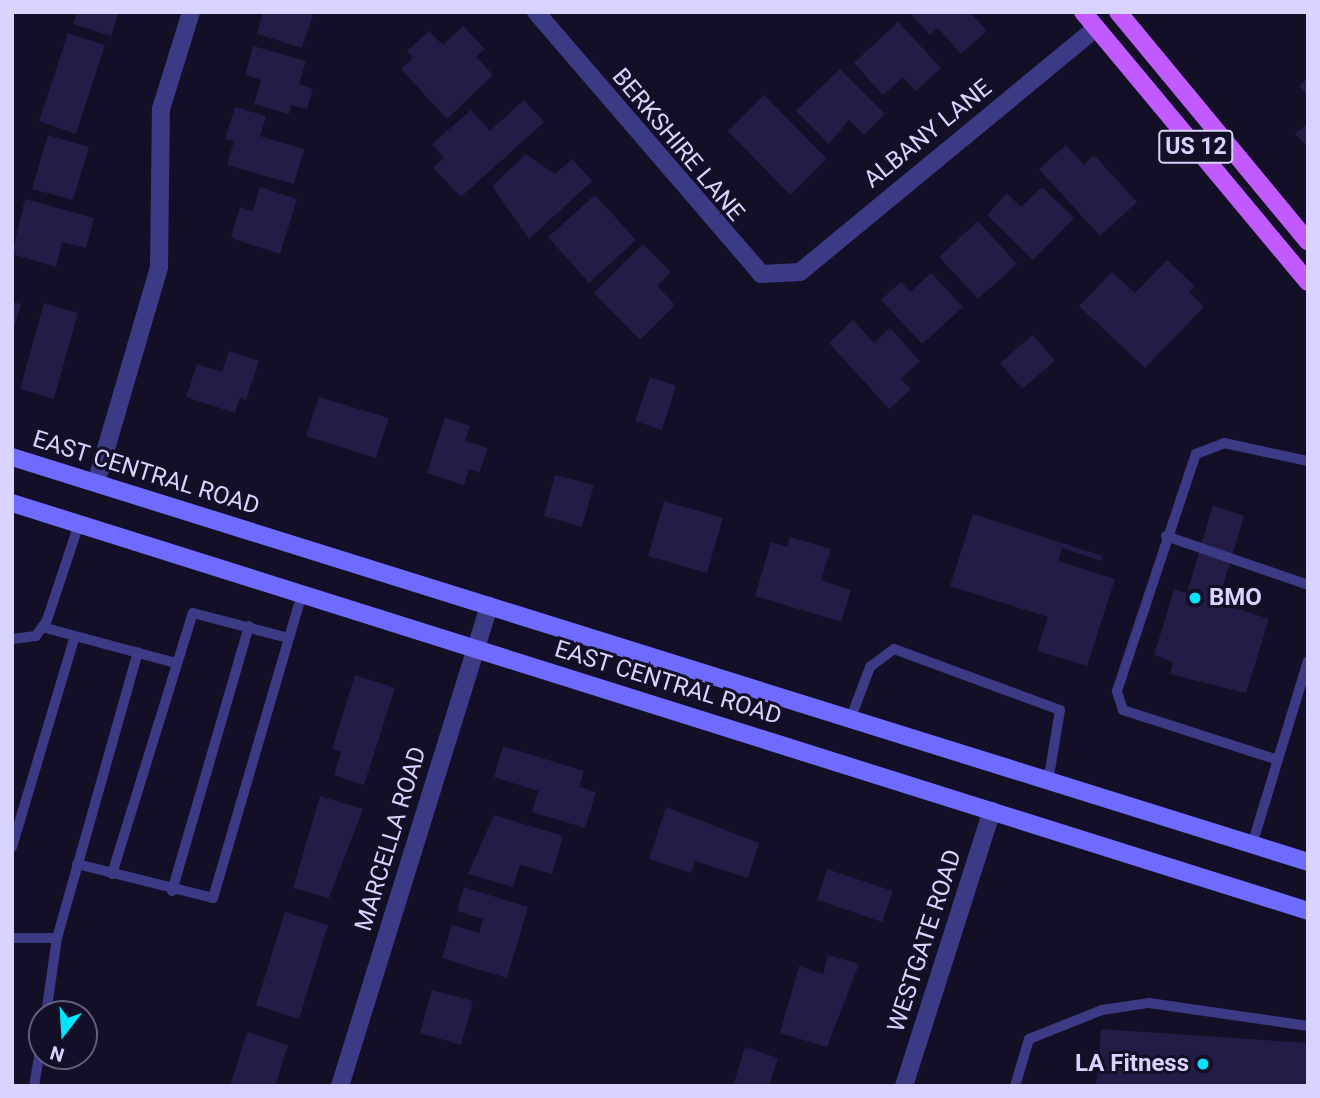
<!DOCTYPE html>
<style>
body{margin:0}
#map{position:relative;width:1320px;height:1098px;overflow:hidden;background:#130f26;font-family:Roboto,sans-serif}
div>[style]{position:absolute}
.building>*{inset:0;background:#241b47}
.service>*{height:10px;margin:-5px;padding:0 5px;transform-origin:5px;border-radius:5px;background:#3d3a85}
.minor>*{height:18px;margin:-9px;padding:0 9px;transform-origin:9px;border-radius:9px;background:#3d3a85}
.secondary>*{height:18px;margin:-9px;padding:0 9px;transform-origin:9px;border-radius:9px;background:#6f6bff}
.primary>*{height:18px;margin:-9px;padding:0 9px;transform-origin:9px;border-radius:9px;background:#c25bff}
.dots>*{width:19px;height:19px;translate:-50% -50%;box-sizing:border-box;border:4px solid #130f26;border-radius:50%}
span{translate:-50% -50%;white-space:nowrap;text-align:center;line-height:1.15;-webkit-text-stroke:6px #130f26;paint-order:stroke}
.shield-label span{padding:2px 5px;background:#130f26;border:2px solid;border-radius:5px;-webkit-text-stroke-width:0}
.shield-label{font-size:23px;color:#d9d4ff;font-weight:700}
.street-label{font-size:24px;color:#d9d4ff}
.poi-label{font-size:24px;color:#d9d4ff;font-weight:700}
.left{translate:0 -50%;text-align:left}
.right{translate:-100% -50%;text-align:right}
.frame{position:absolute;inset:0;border:14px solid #d9d4ff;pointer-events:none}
.north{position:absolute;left:28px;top:1000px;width:70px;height:70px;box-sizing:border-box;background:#130f26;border:2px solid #625e7d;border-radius:50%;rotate:197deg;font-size:19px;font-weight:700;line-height:28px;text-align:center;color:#d9d4ff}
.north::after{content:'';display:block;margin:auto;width:24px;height:32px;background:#00e5ff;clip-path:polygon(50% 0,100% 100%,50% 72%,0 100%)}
</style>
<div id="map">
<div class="building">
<i style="clip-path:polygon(77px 12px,119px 12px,111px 36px,73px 24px)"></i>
<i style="clip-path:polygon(263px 12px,314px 12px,302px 48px,257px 34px)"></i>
<i style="clip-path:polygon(909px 12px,970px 12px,987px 31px,961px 54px,938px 28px,930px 35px)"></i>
<i style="clip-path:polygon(898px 22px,941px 68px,916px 91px,903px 77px,883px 95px,854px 63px)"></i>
<i style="clip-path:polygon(463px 26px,485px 49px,476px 57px,493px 75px,447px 119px,401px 69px,413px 58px,407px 51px,429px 31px,443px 45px)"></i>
<i style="clip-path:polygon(68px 33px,105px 45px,76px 134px,39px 121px)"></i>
<i style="clip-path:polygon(253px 46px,306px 61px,299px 84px,313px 89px,307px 109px,291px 105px,289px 114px,254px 104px,261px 80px,245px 75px)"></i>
<i style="clip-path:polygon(840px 69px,885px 114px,864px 135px,849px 120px,829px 144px,796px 111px)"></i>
<i style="clip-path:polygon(1308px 78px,1308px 97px,1299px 86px)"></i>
<i style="clip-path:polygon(764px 95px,827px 159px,790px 195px,728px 131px)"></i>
<i style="clip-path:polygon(524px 100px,544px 122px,461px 197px,433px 168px,444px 158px,432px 144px,471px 110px,490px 131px)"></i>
<i style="clip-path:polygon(235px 107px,266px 116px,260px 136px,304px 149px,294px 184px,227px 165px,234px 141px,225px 139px)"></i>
<i style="clip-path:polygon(1308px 123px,1308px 148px,1295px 134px)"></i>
<i style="clip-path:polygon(48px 135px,89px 147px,73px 200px,32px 189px)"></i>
<i style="clip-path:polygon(1066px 145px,1084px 165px,1094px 155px,1137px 202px,1100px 236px,1039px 169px)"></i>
<i style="clip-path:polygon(526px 154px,555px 174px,572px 159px,592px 181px,529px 239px,492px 186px)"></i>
<i style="clip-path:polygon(260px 187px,297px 199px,280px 254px,231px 238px,240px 207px,253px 211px)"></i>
<i style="clip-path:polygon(1042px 187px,1074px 218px,1033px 260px,987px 215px,1007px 193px,1021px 207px)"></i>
<i style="clip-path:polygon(595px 195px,636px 240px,589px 283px,548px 237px)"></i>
<i style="clip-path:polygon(25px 199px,94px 218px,86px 248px,62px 242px,56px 267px,12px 254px)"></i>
<i style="clip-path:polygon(978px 221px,1017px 264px,978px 299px,939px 257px)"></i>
<i style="clip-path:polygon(643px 244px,671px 272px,657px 286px,675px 305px,640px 340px,594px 293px)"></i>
<i style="clip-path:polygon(1167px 260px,1195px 286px,1189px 292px,1204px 307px,1145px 368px,1079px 306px,1112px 272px,1135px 293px)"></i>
<i style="clip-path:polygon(931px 273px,963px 307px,922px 344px,881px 300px,901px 282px,910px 292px)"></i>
<i style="clip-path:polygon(12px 302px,21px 304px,13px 331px,12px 331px)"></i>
<i style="clip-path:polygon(44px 303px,78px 313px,54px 399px,20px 389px)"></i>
<i style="clip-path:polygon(853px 320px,874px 343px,890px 328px,920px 361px,901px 379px,911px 389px,889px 409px,829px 343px)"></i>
<i style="clip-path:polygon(1033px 335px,1055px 361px,1022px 389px,1000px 363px)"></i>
<i style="clip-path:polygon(229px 351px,259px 361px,246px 400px,240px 397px,235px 413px,186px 397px,197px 364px,222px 372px)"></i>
<i style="clip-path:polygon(650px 377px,676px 386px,662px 430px,635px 421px)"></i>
<i style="clip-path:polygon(319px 397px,389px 418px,376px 458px,306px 436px)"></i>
<i style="clip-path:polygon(445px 417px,470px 426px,465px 441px,488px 448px,479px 473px,469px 469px,464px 485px,427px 473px)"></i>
<i style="clip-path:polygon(555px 475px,594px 485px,582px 527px,544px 516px)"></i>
<i style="clip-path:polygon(664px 501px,723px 518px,707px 573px,648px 556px)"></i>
<i style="clip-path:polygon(1213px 505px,1244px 516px,1218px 602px,1269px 619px,1246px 693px,1170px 674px,1173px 662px,1154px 655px,1174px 590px,1187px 593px)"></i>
<i style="clip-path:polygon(973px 514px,1103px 556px,1101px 561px,1062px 548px,1058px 561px,1115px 579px,1087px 666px,1037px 651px,1048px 617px,950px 586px)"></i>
<i style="clip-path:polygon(790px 537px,831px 549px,821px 580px,851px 590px,841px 622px,755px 596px,771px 542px,787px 547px)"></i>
<i style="clip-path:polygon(355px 675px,395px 688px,364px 785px,334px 775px,341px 752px,332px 749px)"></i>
<i style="clip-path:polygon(503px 746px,584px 771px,579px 787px,596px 792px,585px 828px,532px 812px,538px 791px,494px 777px)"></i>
<i style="clip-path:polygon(320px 796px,363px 809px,329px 898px,293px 888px)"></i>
<i style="clip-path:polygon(666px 807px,759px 843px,748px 878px,695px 861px,691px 873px,649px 859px)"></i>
<i style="clip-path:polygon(494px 815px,563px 836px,552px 874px,520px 865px,513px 887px,468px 874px)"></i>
<i style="clip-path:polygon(827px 869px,893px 891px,882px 922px,817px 900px)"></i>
<i style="clip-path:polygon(464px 887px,528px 907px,507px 978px,442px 958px,452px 925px,479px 933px,483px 919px,457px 911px)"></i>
<i style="clip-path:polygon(285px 912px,328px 925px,299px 1019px,256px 1005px)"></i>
<i style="clip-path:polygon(828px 955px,859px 964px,827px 1047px,780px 1033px,799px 966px,823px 974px)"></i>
<i style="clip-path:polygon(432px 990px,473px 1001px,461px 1045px,420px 1033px)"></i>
<i style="clip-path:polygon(1101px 1029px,1308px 1043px,1308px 1086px,1096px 1086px)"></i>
<i style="clip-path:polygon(247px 1032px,288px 1045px,275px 1086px,230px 1086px)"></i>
<i style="clip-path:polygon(745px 1047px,778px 1058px,769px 1086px,733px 1086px)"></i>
</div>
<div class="service">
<i style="left:1166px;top:536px;width:150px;rotate:19deg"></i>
<i style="left:42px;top:627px;width:138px;rotate:15.1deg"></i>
<i style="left:12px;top:639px;width:24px;rotate:-7deg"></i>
<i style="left:36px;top:636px;width:19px;rotate:-55deg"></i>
<i style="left:47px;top:620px;width:101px;rotate:-71.6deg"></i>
<i style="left:850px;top:720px;width:57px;rotate:-69.3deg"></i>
<i style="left:870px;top:667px;width:30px;rotate:-37deg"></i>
<i style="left:894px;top:649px;width:177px;rotate:20.2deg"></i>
<i style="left:1060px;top:710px;width:73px;rotate:99.5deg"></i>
<i style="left:1278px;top:760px;width:163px;rotate:-162.1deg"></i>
<i style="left:1123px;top:710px;width:20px;rotate:-108deg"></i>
<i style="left:1117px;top:691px;width:250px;rotate:-71.6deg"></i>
<i style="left:1196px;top:454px;width:30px;rotate:-21deg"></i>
<i style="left:1224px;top:443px;width:86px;rotate:12.1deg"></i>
<i style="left:1252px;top:845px;width:192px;rotate:-73.1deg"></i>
<i style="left:12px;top:847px;width:220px;rotate:-73.4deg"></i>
<i style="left:77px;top:864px;width:140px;rotate:14deg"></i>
<i style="left:213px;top:898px;width:317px;rotate:-73.7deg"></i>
<i style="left:112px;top:874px;width:273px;rotate:-72.8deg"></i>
<i style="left:193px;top:613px;width:98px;rotate:14.7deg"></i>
<i style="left:172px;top:891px;width:276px;rotate:-73.8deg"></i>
<i style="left:12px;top:938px;width:45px"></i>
<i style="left:46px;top:1014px;width:77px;rotate:-81.8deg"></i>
<i style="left:57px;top:938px;width:297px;rotate:-74.2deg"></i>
<i style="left:34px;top:1086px;width:48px;rotate:-80.3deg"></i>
<i style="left:1015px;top:1086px;width:49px;rotate:-73.4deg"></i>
<i style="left:1029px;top:1039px;width:79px;rotate:-21.7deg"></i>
<i style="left:1102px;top:1010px;width:48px;rotate:-8.5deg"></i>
<i style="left:1149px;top:1003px;width:161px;rotate:8.2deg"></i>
</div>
<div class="minor">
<i style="left:536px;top:12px;width:345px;rotate:49.3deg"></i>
<i style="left:761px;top:274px;width:39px;rotate:-3deg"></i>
<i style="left:800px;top:272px;width:372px;rotate:-39.5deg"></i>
<i style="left:96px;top:483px;width:225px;rotate:-73.7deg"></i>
<i style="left:159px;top:267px;width:158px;rotate:-89.3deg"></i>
<i style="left:161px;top:109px;width:102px;rotate:-72.8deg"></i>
<i style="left:340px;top:1086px;width:503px;rotate:-72.75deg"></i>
<i style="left:904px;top:1086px;width:289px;rotate:-72.3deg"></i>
</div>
<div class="secondary">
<i style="left:12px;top:457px;width:1358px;rotate:17.35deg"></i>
<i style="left:12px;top:503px;width:1359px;rotate:17.47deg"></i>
</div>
<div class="primary">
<i style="left:1083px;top:12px;width:351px;rotate:50.2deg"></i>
<i style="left:1118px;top:12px;width:298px;rotate:50.4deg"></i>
</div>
<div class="dots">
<i style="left:1195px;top:598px;background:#00e5ff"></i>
<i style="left:1203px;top:1064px;background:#00e5ff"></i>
</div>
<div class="shield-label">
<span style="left:1196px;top:147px">US 12</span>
</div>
<div class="street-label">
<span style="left:928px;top:134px;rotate:-39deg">ALBANY LANE</span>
<span style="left:678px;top:145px;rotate:50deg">BERKSHIRE LANE</span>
<span style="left:146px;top:473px;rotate:17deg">EAST CENTRAL ROAD</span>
<span style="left:668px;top:683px;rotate:17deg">EAST CENTRAL ROAD</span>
<span style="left:391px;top:839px;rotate:-73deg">MARCELLA ROAD</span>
<span style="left:925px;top:941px;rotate:-72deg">WESTGATE ROAD</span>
</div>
<div class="poi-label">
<span class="left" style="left:1209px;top:598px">BMO</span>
<span class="right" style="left:1189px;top:1064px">LA Fitness</span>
</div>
<div class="frame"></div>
<div class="north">N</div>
</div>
